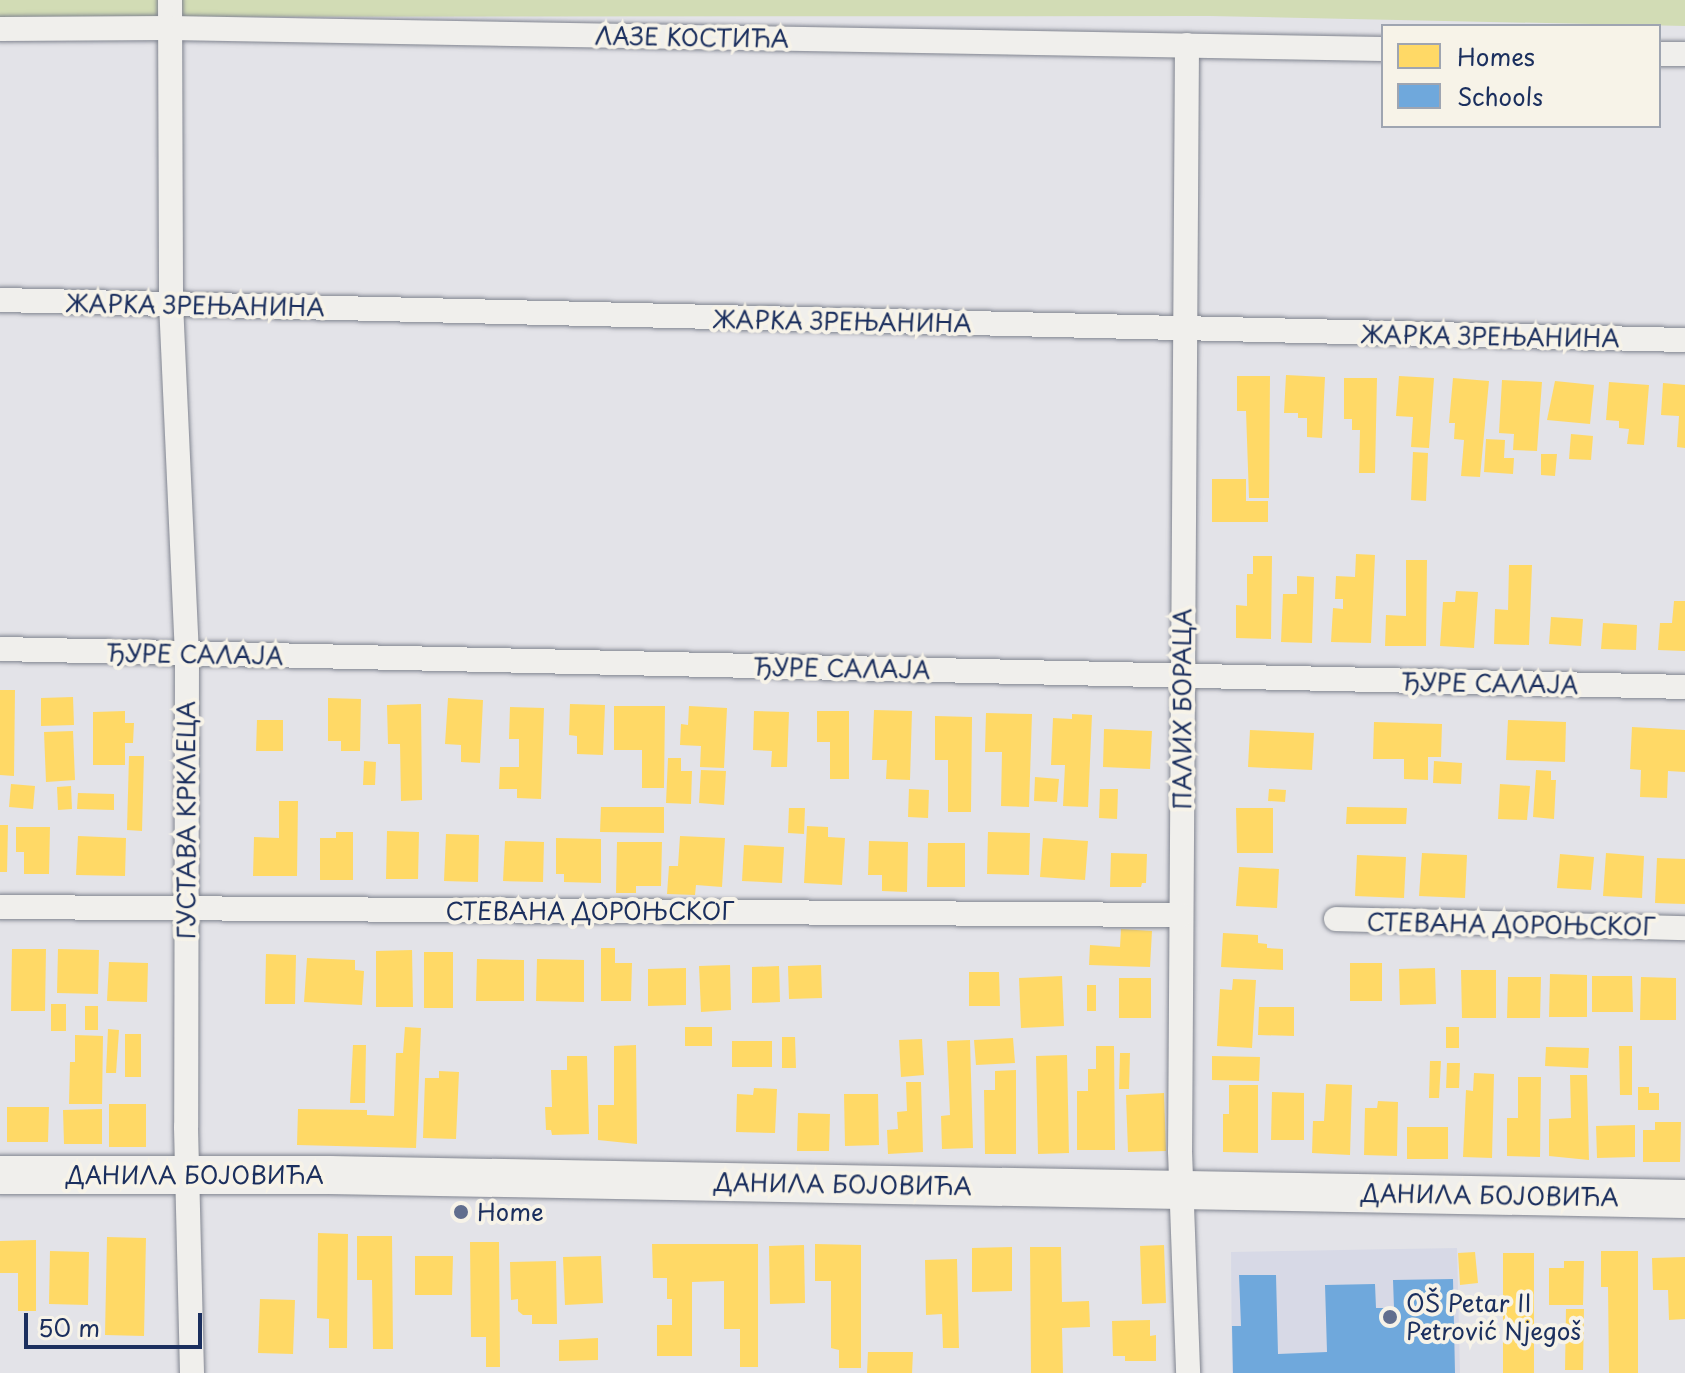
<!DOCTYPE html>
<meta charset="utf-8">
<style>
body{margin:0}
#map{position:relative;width:1685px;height:1373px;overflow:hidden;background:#e3e3e8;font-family:"Playpen Sans",sans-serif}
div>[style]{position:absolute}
.built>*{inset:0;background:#d7d9e6}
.green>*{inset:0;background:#d2dcb5}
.homes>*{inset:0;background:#ffd966}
.schools>*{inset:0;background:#6fa8dc}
.roads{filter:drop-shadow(0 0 2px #818590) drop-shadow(0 0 2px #818590)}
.minor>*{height:24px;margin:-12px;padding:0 12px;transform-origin:12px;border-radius:12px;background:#f0efec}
.primary>*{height:38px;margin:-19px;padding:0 19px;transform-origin:19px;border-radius:19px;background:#f0efec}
.dots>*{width:22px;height:22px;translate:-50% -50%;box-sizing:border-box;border:4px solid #f7f3e8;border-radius:50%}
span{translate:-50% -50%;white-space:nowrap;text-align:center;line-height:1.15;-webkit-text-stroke:8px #f7f3e8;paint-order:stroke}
.street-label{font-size:24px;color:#1b2f5e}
.poi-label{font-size:24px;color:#1b2f5e}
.left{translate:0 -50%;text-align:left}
.legend{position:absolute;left:1381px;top:24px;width:280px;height:104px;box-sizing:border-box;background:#f7f3e8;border:2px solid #9fa5b1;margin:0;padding:10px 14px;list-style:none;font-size:24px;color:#1b2f5e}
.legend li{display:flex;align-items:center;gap:16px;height:40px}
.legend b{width:40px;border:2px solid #9fa5b1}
.scale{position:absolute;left:24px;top:1313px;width:178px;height:36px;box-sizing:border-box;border:4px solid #1b2f5e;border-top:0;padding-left:10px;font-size:24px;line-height:28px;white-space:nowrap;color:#1b2f5e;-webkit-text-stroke:6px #f7f3e8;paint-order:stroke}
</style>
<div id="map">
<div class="built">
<i style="clip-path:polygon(1457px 1248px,1460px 1373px,1232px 1373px,1231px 1252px)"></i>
</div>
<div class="green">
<i style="clip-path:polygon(0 0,1685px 0,1685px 26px,1210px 16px,0 17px)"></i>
</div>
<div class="homes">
<i style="clip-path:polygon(1286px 375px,1325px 377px,1322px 438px,1307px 437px,1307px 418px,1298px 418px,1298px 413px,1284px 413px)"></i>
<i style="clip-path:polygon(1237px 376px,1270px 376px,1269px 498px,1249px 498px,1246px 411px,1237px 411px)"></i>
<i style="clip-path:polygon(1399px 376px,1434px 378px,1429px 448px,1411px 447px,1413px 417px,1396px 416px)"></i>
<i style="clip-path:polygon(1344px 378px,1377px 378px,1375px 473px,1359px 473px,1360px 430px,1352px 430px,1352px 419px,1344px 419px)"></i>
<i style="clip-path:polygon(1453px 378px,1489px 381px,1480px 477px,1461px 476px,1464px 440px,1454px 439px,1455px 423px,1449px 423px)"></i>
<i style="clip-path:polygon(1502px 380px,1542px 382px,1537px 451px,1513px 450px,1514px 434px,1499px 433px)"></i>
<i style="clip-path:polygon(1555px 381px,1594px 385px,1590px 424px,1547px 420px)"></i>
<i style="clip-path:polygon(1609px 382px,1649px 385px,1644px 445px,1627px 444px,1629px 429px,1619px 428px,1619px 421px,1606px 420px)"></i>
<i style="clip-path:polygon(1663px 383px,1685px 385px,1685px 448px,1677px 447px,1679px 416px,1661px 415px)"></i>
<i style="clip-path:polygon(1571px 434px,1593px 436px,1591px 460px,1569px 459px)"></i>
<i style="clip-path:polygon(1486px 439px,1505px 440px,1504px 458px,1514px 458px,1513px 474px,1484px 472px)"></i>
<i style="clip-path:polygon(1413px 452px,1428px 453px,1426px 501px,1411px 500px)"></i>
<i style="clip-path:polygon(1541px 454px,1557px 454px,1555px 476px,1541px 475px)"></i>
<i style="clip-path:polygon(1212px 479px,1246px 479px,1246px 501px,1268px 501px,1268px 522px,1212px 522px)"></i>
<i style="clip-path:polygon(1356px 554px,1375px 555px,1371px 643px,1331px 642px,1333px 608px,1343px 609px,1343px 599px,1335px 599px,1336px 576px,1355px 577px)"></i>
<i style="clip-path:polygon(1253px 556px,1272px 556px,1271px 639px,1236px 638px,1236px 605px,1247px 606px,1247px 574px,1253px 574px)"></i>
<i style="clip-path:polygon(1406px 560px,1427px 560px,1426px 646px,1385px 646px,1386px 615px,1406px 616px)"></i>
<i style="clip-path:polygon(1509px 565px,1532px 565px,1529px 645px,1494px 644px,1495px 609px,1508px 610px)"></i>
<i style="clip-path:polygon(1297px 576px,1314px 577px,1312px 643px,1281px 642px,1283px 594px,1297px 594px)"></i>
<i style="clip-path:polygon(1456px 591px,1478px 592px,1474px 648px,1440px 646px,1443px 602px,1455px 602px)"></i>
<i style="clip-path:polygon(1674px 601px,1685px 601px,1685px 651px,1658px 650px,1660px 623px,1672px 623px)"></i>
<i style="clip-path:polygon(1551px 617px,1583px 619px,1581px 646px,1549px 644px)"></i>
<i style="clip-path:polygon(1603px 623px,1637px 625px,1636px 650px,1601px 649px)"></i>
<i style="clip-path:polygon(0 690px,15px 690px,14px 776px,0 775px)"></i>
<i style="clip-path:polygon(73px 697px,74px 725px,41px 726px,41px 698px)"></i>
<i style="clip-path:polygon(328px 698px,361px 699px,360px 751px,341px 751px,341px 741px,328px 741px)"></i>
<i style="clip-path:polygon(448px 698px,483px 700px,480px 763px,461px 762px,461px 745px,445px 744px)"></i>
<i style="clip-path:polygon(421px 704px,422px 800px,401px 801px,400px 744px,388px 744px,387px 705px)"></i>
<i style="clip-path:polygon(570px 704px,605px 705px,603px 755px,577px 754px,577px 736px,569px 735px)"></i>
<i style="clip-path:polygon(614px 706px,665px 706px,664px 788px,642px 788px,642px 750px,614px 750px)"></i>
<i style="clip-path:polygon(689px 706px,727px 708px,724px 768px,700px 767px,701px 746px,680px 745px,681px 724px,688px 725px)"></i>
<i style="clip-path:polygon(510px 707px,544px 708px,541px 799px,517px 798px,517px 789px,499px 789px,500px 767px,519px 767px,519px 739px,509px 739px)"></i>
<i style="clip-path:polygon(874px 710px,912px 711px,910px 780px,886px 779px,887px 760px,872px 760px)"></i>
<i style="clip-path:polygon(125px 711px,125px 723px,134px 723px,133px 743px,125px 743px,125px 765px,93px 765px,93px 712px)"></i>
<i style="clip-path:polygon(754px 711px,789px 712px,787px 767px,771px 767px,772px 751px,753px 750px)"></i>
<i style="clip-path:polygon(817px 711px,849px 711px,849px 779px,830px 779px,830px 742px,817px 742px)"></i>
<i style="clip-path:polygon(986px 713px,1032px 714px,1029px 807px,1001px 806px,1002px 752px,985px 752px)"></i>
<i style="clip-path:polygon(1072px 714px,1092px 715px,1088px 807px,1063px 806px,1065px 765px,1051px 765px,1053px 718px,1072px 719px)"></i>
<i style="clip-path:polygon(935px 716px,972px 717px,971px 812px,948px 812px,948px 760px,935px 760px)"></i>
<i style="clip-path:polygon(257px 720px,283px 720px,283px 751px,256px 751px)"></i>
<i style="clip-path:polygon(1508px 720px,1566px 722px,1565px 762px,1506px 760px)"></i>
<i style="clip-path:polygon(1374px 722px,1442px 724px,1441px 757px,1428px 757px,1428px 780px,1404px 779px,1404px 759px,1373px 759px)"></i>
<i style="clip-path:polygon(1632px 727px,1685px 730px,1685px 772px,1668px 771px,1667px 798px,1640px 797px,1641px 770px,1630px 769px)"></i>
<i style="clip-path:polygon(1104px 729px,1152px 731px,1150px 769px,1103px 767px)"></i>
<i style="clip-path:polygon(1250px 730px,1314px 733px,1312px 770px,1248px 767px)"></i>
<i style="clip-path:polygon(73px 731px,75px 780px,46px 782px,44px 732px)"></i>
<i style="clip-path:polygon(129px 756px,144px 756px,142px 831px,127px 830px)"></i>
<i style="clip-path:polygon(668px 758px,681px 758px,681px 771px,692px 771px,691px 804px,666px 803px)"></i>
<i style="clip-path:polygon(364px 761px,376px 762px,375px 785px,363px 785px)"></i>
<i style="clip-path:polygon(1434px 761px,1462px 763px,1461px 784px,1433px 783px)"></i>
<i style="clip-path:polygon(701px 770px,726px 771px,724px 805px,699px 803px)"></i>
<i style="clip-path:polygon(1536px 770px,1551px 771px,1551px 780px,1556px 780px,1554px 819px,1533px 817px)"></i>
<i style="clip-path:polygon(1035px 777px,1059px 779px,1057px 802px,1034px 801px)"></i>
<i style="clip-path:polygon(11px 784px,35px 786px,33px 809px,9px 807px)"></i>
<i style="clip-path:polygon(1500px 784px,1530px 786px,1527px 820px,1498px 819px)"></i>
<i style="clip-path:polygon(71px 786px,72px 809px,58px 810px,57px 787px)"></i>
<i style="clip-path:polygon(909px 789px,929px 790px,928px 818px,908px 817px)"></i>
<i style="clip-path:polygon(1100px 789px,1118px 789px,1117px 819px,1099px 818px)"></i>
<i style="clip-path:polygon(1269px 789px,1286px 790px,1285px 802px,1268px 801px)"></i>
<i style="clip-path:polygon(78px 793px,114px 794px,114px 810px,77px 809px)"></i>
<i style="clip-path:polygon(279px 801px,298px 801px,297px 876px,253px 876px,254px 837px,279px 838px)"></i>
<i style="clip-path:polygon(601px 807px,664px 807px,664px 833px,600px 832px)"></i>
<i style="clip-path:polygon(1347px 807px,1407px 808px,1406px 824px,1346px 824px)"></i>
<i style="clip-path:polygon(789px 808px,805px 808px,804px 834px,788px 833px)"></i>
<i style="clip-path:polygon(1236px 808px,1273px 808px,1273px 853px,1237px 853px)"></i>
<i style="clip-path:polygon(0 825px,8px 825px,7px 872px,0 872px)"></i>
<i style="clip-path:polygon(807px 826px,828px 827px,828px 837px,845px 838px,842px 885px,804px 883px)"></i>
<i style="clip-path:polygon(16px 827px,50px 827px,49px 874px,24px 874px,24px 852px,16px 852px)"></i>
<i style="clip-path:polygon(387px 831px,419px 832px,418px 879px,386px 879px)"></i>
<i style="clip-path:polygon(336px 832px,353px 832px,353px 880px,320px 880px,320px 838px,336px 838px)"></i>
<i style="clip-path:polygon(988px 832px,1030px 833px,1029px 875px,987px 874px)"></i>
<i style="clip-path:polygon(446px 834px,479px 835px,478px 882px,444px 881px)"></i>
<i style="clip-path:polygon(78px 836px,126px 838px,125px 876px,76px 875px)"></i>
<i style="clip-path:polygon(680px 836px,725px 838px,722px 887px,696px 885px,695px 895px,667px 894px,669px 866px,678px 866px)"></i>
<i style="clip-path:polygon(556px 838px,601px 839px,601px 883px,564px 882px,564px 874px,556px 874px)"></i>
<i style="clip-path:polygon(1043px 838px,1088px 841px,1085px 880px,1040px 877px)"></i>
<i style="clip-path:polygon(505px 841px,544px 842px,543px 882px,503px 881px)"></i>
<i style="clip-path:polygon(869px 841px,908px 842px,907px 892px,882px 891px,882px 875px,868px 875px)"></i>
<i style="clip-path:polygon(617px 842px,662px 842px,661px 886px,636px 886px,636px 893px,616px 893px)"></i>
<i style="clip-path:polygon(928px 843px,965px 843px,965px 887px,927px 887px)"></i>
<i style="clip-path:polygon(744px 845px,784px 847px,782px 883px,742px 881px)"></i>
<i style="clip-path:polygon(1111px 853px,1147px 854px,1146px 883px,1142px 883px,1141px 887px,1110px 887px)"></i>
<i style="clip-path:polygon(1422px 853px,1467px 855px,1465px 898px,1419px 896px)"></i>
<i style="clip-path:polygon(1606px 853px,1644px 856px,1642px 898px,1603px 896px)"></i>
<i style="clip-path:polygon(1560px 854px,1594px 857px,1591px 890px,1557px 888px)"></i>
<i style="clip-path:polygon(1357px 855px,1406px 857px,1404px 898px,1355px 896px)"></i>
<i style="clip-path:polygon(1657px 858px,1685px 859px,1685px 904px,1655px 903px)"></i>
<i style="clip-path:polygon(1239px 867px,1279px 869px,1277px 908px,1236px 906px)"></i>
<i style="clip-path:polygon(1121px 929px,1152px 931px,1150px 967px,1089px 965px,1090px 945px,1120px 947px)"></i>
<i style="clip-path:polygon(1223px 933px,1258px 935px,1258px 943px,1267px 944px,1267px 948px,1283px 949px,1283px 970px,1221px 967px)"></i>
<i style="clip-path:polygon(601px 948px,615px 948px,615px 963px,632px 963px,631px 1001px,601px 1001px)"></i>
<i style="clip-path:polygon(12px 949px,46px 949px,45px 1011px,11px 1011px)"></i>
<i style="clip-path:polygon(58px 949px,99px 950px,98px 994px,57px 993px)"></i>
<i style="clip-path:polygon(412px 950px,413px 1007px,376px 1007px,376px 951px)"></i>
<i style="clip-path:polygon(424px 952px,453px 952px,453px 1008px,424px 1008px)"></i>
<i style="clip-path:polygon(266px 954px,296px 955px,295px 1004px,265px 1004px)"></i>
<i style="clip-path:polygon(307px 958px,355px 960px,355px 970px,364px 971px,362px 1005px,304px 1002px)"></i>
<i style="clip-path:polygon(477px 959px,524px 960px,524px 1001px,476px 1001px)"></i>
<i style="clip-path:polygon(537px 959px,584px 960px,584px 1002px,536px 1001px)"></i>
<i style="clip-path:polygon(109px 962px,148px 963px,147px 1002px,107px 1001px)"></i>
<i style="clip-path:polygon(1350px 963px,1382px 963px,1382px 1001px,1350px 1001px)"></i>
<i style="clip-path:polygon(730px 965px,731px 1010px,701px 1012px,699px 966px)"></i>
<i style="clip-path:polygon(821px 965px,822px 998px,789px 999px,788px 966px)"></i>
<i style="clip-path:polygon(779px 966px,780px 1002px,752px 1003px,752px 967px)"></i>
<i style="clip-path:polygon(686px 968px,686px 1005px,648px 1006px,648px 969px)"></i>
<i style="clip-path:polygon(1435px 968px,1436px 1004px,1400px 1005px,1399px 969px)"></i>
<i style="clip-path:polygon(1461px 970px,1496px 970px,1496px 1018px,1462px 1018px)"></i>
<i style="clip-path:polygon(969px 972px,999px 972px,1000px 1006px,969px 1006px)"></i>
<i style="clip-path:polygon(1550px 974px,1587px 975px,1587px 1017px,1549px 1017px)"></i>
<i style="clip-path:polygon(1062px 976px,1064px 1026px,1021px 1028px,1019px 978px)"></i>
<i style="clip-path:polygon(1592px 976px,1632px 976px,1633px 1012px,1592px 1012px)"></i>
<i style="clip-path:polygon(1508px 977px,1541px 977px,1540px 1018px,1507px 1018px)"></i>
<i style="clip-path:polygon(1641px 977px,1676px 978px,1676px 1020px,1640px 1020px)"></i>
<i style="clip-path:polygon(1119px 978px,1151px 978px,1151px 1018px,1119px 1018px)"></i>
<i style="clip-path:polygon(1233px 979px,1256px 980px,1252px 1048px,1217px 1046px,1220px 989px,1232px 990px)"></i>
<i style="clip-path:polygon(1087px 985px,1096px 985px,1096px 1011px,1087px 1011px)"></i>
<i style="clip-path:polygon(51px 1004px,66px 1004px,66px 1031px,51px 1031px)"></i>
<i style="clip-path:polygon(85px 1006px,98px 1006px,98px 1030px,85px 1030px)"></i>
<i style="clip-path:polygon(1259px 1007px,1294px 1007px,1294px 1036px,1258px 1035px)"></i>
<i style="clip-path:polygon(405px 1027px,421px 1028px,416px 1148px,297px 1145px,298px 1109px,367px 1110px,367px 1115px,394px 1116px,396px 1053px,403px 1053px)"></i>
<i style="clip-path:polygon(685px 1027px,712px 1027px,712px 1046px,685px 1046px)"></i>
<i style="clip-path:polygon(1446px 1027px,1459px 1027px,1459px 1048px,1446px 1048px)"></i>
<i style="clip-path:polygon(108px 1029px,119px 1030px,116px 1073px,106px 1073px)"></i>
<i style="clip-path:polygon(125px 1034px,141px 1034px,141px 1077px,125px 1077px)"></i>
<i style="clip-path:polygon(75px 1035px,103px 1036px,102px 1104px,69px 1104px,70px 1062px,75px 1062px)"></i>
<i style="clip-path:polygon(782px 1037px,795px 1037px,796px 1068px,782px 1068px)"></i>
<i style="clip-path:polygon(1013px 1038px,1015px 1063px,976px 1065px,974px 1040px)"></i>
<i style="clip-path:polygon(922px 1039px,924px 1075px,901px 1077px,899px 1040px)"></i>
<i style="clip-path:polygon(970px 1040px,973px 1148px,942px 1149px,941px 1116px,950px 1115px,947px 1041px)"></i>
<i style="clip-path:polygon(732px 1041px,772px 1041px,772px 1067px,732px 1067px)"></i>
<i style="clip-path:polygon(353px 1045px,366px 1045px,365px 1103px,350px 1103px)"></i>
<i style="clip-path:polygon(636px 1045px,637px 1144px,598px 1140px,598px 1105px,614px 1105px,614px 1046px)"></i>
<i style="clip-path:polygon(1096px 1046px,1114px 1046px,1115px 1150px,1077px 1150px,1077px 1091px,1088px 1091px,1088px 1069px,1096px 1069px)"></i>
<i style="clip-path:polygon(1619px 1046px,1632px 1046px,1632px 1095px,1620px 1095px)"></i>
<i style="clip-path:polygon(1546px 1047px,1589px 1048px,1588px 1068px,1545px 1066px)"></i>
<i style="clip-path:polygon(1120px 1053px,1130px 1053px,1129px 1089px,1119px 1089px)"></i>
<i style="clip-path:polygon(1067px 1055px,1069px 1153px,1038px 1154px,1036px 1056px)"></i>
<i style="clip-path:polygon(567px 1056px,587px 1056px,589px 1134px,552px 1135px,551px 1130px,546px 1130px,545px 1107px,552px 1107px,551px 1070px,567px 1070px)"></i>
<i style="clip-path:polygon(1212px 1056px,1260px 1057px,1259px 1081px,1212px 1080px)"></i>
<i style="clip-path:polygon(1430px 1061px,1441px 1061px,1439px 1098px,1429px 1098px)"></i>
<i style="clip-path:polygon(1447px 1063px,1460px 1063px,1459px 1088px,1446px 1088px)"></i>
<i style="clip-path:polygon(1016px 1070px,1016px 1154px,985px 1154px,984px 1090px,995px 1090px,995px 1071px)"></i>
<i style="clip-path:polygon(439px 1071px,459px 1072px,456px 1139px,423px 1138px,425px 1078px,439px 1078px)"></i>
<i style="clip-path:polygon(1474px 1073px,1494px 1074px,1492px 1158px,1463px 1157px,1466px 1090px,1473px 1091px)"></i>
<i style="clip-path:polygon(1570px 1075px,1587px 1075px,1589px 1160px,1549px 1156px,1549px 1119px,1571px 1118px)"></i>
<i style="clip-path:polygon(1518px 1077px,1541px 1077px,1540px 1157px,1507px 1156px,1507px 1118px,1518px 1118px)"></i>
<i style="clip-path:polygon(906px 1082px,921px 1082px,923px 1152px,888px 1154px,887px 1130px,898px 1129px,897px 1112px,907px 1111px)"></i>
<i style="clip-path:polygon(1326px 1084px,1352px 1085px,1350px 1155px,1312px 1153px,1313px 1121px,1324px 1121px)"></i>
<i style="clip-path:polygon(1229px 1085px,1258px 1085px,1258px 1153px,1223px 1152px,1223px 1114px,1229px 1114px)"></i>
<i style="clip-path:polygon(1638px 1087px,1649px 1087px,1649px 1093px,1659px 1093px,1659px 1110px,1638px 1110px)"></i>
<i style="clip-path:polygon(754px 1088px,777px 1089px,775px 1133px,736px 1132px,737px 1094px,753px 1095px)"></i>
<i style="clip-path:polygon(1272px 1092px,1304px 1093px,1304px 1140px,1271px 1140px)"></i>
<i style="clip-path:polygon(1164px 1093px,1166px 1151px,1128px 1152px,1126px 1095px)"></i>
<i style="clip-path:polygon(844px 1094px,878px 1094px,879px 1145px,845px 1146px)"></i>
<i style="clip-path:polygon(1378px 1101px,1398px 1102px,1397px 1156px,1364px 1155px,1365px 1108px,1377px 1108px)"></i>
<i style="clip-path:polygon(109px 1104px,146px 1104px,146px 1147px,109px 1147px)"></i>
<i style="clip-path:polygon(7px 1107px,49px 1107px,48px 1142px,7px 1142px)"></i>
<i style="clip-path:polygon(102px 1109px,102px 1144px,64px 1144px,63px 1110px)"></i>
<i style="clip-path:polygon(798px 1113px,830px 1114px,829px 1151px,797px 1151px)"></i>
<i style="clip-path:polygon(1655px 1122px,1681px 1122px,1680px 1162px,1643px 1162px,1643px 1130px,1655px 1130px)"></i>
<i style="clip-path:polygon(1635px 1125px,1635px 1157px,1597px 1158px,1596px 1126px)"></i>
<i style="clip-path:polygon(1407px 1127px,1448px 1127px,1448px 1159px,1407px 1159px)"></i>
<i style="clip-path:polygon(318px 1233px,348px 1234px,347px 1348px,329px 1348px,329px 1319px,317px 1318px)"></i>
<i style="clip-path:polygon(357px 1236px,392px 1236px,393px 1349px,373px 1349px,372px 1280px,357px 1280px)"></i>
<i style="clip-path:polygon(107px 1237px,146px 1238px,144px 1336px,105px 1335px)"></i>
<i style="clip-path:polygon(36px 1240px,36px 1311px,18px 1311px,18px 1273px,0 1273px,0 1241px)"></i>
<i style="clip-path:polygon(470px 1242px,499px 1242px,500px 1367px,486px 1367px,486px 1337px,471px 1337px)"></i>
<i style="clip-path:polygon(652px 1244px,758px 1244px,758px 1367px,740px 1367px,740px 1329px,724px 1329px,724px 1281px,692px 1282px,692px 1356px,657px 1356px,657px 1325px,672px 1325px,672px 1299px,667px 1299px,667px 1278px,653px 1278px)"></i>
<i style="clip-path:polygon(815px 1244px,861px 1245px,861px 1368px,839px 1368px,839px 1350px,831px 1348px,831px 1281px,815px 1281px)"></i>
<i style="clip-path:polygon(804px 1245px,805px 1303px,770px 1304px,769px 1246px)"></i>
<i style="clip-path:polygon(1164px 1245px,1166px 1303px,1142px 1304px,1140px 1246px)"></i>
<i style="clip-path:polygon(1012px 1247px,1012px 1291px,972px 1292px,972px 1248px)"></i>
<i style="clip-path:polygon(1030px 1247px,1061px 1247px,1062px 1302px,1089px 1301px,1090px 1327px,1062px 1328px,1063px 1373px,1031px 1373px)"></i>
<i style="clip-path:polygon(50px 1251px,89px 1252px,88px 1305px,49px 1304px)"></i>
<i style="clip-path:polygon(1601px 1251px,1638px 1251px,1638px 1373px,1609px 1373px,1608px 1287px,1601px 1287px)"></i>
<i style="clip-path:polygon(1475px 1252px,1478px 1283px,1460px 1285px,1458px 1253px)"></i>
<i style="clip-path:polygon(1503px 1253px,1534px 1253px,1534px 1373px,1503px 1373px)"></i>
<i style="clip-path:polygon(415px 1256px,453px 1256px,452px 1295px,415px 1295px)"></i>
<i style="clip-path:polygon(601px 1256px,603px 1303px,565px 1305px,563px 1257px)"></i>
<i style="clip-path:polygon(1685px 1257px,1685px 1319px,1669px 1320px,1668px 1290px,1653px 1290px,1652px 1258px)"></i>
<i style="clip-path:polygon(957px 1259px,959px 1348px,943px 1348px,942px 1314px,926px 1315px,925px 1260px)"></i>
<i style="clip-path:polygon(556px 1261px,557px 1324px,532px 1324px,532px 1315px,523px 1315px,518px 1311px,518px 1299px,511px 1300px,510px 1262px)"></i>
<i style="clip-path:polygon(1564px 1261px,1584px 1261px,1583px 1305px,1549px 1305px,1549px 1268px,1564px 1268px)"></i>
<i style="clip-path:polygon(260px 1299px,295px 1300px,293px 1354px,258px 1353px)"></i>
<i style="clip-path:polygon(1566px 1309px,1584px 1309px,1583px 1370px,1565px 1370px)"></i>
<i style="clip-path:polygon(1150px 1320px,1150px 1336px,1156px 1335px,1156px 1361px,1125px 1361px,1125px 1356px,1113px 1356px,1112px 1321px)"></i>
<i style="clip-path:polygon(598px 1338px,598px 1360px,559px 1361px,559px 1340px)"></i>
<i style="clip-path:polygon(868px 1352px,913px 1352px,912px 1373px,867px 1373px)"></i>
</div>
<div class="schools">
<i style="clip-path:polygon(1239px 1275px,1276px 1275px,1278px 1354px,1327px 1352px,1325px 1285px,1375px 1284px,1376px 1308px,1394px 1308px,1393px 1280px,1453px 1279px,1455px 1373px,1233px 1373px,1232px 1326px,1241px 1326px)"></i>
</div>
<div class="roads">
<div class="minor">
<i style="left:170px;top:0;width:303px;rotate:89.8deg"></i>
<i style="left:171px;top:303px;width:351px;rotate:87.4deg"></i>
<i style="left:187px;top:654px;width:473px;rotate:90.1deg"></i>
<i style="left:186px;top:1127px;width:246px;rotate:88.6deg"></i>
<i style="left:0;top:29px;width:170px;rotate:-0.3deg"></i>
<i style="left:170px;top:28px;width:1213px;rotate:0.99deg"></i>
<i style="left:1187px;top:45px;width:1106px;rotate:90.36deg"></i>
<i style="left:1180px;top:1151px;width:222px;rotate:87.9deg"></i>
<i style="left:1659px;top:54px;width:26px"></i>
<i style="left:0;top:300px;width:1685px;rotate:1.36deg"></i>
<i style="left:0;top:649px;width:1685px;rotate:1.29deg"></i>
<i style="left:0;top:907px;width:1181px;rotate:0.39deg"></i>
<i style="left:1336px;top:919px;width:349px;rotate:1.5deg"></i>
</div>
<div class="primary">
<i style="left:0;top:1175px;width:329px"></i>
<i style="left:329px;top:1175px;width:1356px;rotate:1.01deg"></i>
</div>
</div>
<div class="dots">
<i style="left:461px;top:1212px;background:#616e8e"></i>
<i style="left:1390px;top:1317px;background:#616e8e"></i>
</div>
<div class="street-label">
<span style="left:692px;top:37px;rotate:1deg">ЛАЗЕ КОСТИЋА</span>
<span style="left:195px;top:305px;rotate:1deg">ЖАРКА ЗРЕЊАНИНА</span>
<span style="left:842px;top:321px;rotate:1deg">ЖАРКА ЗРЕЊАНИНА</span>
<span style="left:1490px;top:336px;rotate:1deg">ЖАРКА ЗРЕЊАНИНА</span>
<span style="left:195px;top:654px;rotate:1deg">ЂУРЕ САЛАЈА</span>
<span style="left:842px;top:668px;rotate:1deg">ЂУРЕ САЛАЈА</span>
<span style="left:1490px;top:683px;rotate:1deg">ЂУРЕ САЛАЈА</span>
<span style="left:1182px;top:709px;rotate:-90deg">ПАЛИХ БОРАЦА</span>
<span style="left:186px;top:820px;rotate:-90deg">ГУСТАВА КРКЛЕЦА</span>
<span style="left:590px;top:911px">СТЕВАНА ДОРОЊСКОГ</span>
<span style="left:1511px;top:924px;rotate:1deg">СТЕВАНА ДОРОЊСКОГ</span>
<span style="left:195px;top:1175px">ДАНИЛА БОЈОВИЋА</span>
<span style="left:843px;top:1184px;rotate:1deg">ДАНИЛА БОЈОВИЋА</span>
<span style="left:1490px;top:1195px;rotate:1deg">ДАНИЛА БОЈОВИЋА</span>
</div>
<div class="poi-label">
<span class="left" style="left:477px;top:1212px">Home</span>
<span class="left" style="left:1406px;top:1317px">OŠ Petar II<br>Petrović Njegoš</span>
</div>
<ul class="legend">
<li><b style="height:22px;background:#ffd966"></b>Homes</li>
<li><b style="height:22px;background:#6fa8dc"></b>Schools</li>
</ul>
<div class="scale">50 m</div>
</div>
